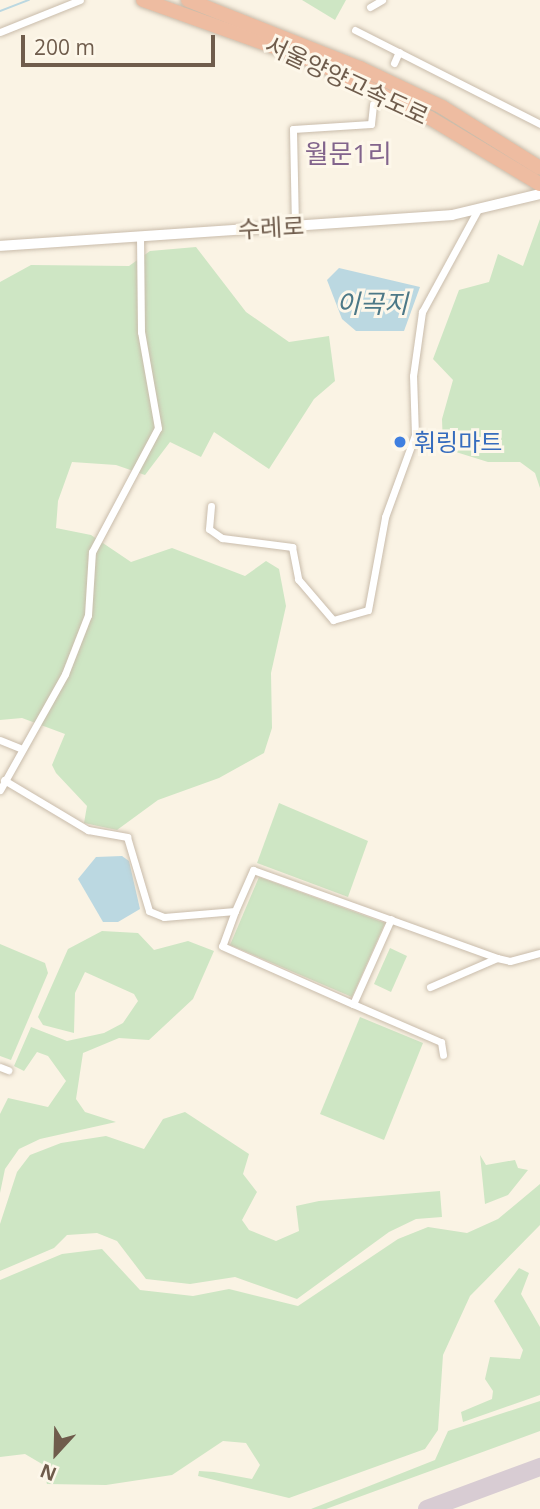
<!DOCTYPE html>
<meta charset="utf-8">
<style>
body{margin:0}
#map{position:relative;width:540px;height:1509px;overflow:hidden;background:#faf3e4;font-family:"Open Sans","Noto Sans KR",sans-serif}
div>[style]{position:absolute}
.green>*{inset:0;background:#cee6c4}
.water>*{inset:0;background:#bbd8e1}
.stream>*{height:2px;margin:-1px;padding:0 1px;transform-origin:1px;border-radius:1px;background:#bbd8e1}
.taxiway>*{height:18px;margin:-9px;padding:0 9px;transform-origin:9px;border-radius:9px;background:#d8ccd3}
.roads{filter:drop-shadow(0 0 2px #c9bcab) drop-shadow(0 0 2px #c9bcab)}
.minor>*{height:7px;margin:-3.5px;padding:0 3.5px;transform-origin:3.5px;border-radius:3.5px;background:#fff}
.secondary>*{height:10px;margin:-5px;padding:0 5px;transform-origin:5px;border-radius:5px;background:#fff}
.motorway>*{height:14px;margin:-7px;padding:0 7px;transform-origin:7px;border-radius:7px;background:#eebca1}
.dots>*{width:19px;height:19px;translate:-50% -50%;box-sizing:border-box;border:4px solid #fdf7ea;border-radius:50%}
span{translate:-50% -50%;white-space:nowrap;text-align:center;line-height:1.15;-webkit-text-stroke:6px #fdf7ea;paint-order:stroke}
.street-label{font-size:24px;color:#6f5c4c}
.shop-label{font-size:24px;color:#366cbe}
.left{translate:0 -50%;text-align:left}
.neighbourhood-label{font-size:26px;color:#82648c}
.water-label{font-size:26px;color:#4c7887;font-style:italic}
.north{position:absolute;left:21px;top:1418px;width:70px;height:70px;-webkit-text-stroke:5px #fdf7ea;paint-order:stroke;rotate:202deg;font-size:19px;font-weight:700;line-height:28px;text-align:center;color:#6f5c4c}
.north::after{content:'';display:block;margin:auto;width:24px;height:32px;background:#6f5c4c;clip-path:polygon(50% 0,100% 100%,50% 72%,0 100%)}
.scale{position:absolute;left:21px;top:35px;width:194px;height:32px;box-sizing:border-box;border:4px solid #6f5c4c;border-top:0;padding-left:9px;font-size:21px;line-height:24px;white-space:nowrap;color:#6f5c4c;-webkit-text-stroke:5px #fdf7ea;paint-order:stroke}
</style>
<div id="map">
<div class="green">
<i style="clip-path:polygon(302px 0,346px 0,335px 20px)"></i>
<i style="clip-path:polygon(540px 219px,540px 488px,535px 473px,520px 462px,488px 462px,443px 448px,442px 419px,453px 380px,433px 359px,459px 290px,489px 282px,498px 254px,523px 266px)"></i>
<i style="clip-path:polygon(196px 247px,246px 312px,289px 342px,329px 336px,335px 381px,314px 399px,269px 469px,214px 432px,201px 457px,170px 442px,145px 475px,116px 465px,72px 462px,58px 501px,56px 528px,91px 535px,131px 562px,172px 548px,245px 576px,266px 561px,279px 569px,286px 606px,271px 673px,272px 728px,264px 753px,219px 778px,158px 800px,117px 830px,84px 823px,87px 806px,56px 773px,52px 765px,65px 734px,22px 718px,0 720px,0 282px,31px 265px,129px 266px,150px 251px)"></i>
<i style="clip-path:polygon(279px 803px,368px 841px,348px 897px,257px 863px)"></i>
<i style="clip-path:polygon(259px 877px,385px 923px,352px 997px,230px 945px)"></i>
<i style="clip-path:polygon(102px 931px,138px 933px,154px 950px,188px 941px,214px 951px,193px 999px,149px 1040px,119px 1038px,83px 1053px,76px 1099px,85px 1112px,116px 1122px,40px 1139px,19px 1149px,5px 1169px,0 1193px,0 1114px,8px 1098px,48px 1107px,66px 1081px,48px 1056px,37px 1052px,24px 1071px,14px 1066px,31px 1027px,67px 1041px,104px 1033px,123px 1023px,138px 1001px,134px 994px,85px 972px,75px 993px,74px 1033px,43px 1025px,38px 1017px,68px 949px)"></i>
<i style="clip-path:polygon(0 944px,45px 963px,48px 973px,11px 1060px,0 1056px)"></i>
<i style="clip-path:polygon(390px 948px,407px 956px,391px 992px,374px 984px)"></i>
<i style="clip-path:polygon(360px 1017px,423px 1043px,384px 1140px,320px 1114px)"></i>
<i style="clip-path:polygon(185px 1112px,249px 1154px,243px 1174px,257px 1192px,242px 1220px,249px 1230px,276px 1241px,299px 1231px,296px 1206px,319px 1201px,440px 1191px,442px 1217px,416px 1219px,389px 1232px,297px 1299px,235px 1277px,190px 1284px,146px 1279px,117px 1241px,97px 1233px,67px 1235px,54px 1248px,0 1271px,0 1224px,17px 1172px,30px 1155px,61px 1143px,106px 1136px,144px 1149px,163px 1119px)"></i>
<i style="clip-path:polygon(480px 1155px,486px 1165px,515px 1160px,518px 1168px,528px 1170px,508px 1195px,485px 1204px)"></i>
<i style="clip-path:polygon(540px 1184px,540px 1225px,470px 1296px,443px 1355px,438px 1430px,425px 1449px,289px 1498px,198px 1476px,199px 1471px,214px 1472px,252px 1479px,260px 1465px,246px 1443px,223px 1441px,172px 1475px,106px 1485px,47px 1484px,42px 1464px,25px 1454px,0 1457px,0 1280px,62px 1254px,102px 1249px,140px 1290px,193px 1296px,229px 1289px,298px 1306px,398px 1239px,428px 1227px,467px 1233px,498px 1219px)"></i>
<i style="clip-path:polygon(519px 1268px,529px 1273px,521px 1294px,540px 1327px,540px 1395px,463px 1422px,461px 1412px,492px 1399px,493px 1391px,485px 1379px,490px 1357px,520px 1359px,523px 1350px,494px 1301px)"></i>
<i style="clip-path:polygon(540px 1401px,540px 1431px,326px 1509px,311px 1509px,435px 1460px,448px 1431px)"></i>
</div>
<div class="water">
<i style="clip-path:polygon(339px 268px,420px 287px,404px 331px,356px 331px,342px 319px,327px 280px)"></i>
<i style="clip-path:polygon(122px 856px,129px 861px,140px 909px,118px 922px,103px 922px,78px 879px,96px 857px)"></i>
</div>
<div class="stream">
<i style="left:0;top:11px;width:31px;rotate:-21deg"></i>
</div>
<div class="taxiway">
<i style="left:427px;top:1509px;width:121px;rotate:-20.4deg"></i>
</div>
<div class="roads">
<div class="minor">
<i style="left:370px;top:7px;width:14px;rotate:-30deg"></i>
<i style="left:355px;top:30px;width:208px;rotate:26.9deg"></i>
<i style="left:0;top:32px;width:86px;rotate:-21.8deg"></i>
<i style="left:394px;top:63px;width:12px;rotate:-66deg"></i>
<i style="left:295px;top:226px;width:97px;rotate:-91.2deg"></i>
<i style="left:293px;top:129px;width:78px;rotate:-3.7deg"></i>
<i style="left:371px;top:124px;width:20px;rotate:-84deg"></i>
<i style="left:211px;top:506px;width:23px;rotate:95deg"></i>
<i style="left:209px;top:529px;width:16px;rotate:35deg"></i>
<i style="left:222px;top:538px;width:71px;rotate:7.3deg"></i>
<i style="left:292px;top:547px;width:33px;rotate:79deg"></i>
<i style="left:298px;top:579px;width:54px;rotate:49.5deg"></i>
<i style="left:333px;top:620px;width:36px;rotate:-16deg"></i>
<i style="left:368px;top:610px;width:95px;rotate:-79.6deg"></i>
<i style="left:385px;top:517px;width:87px;rotate:-69.9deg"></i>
<i style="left:415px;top:435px;width:59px;rotate:-91.9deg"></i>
<i style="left:413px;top:376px;width:65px;rotate:-82deg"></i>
<i style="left:422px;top:312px;width:115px;rotate:-61.4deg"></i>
<i style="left:0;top:740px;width:22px;rotate:22deg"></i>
<i style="left:4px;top:780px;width:98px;rotate:30.8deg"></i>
<i style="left:88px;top:830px;width:40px;rotate:10deg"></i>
<i style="left:127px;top:837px;width:77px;rotate:73.4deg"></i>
<i style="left:149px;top:911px;width:16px;rotate:22deg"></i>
<i style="left:164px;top:917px;width:71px;rotate:-4.8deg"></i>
<i style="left:235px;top:911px;width:45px;rotate:-66.3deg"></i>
<i style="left:253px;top:870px;width:259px;rotate:19.8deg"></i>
<i style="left:497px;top:958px;width:13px;rotate:13deg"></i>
<i style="left:510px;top:961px;width:31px;rotate:-15deg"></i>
<i style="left:0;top:790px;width:133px;rotate:-60.7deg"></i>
<i style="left:65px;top:674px;width:63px;rotate:-68.7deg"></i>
<i style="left:88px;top:615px;width:63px;rotate:-86.4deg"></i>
<i style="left:92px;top:552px;width:140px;rotate:-62deg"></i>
<i style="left:158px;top:428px;width:97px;rotate:-100deg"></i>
<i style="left:141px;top:332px;width:97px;rotate:-90.6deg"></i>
<i style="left:235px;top:911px;width:37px;rotate:110deg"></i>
<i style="left:222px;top:946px;width:143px;rotate:23.9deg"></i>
<i style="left:353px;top:1004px;width:93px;rotate:-65.9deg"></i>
<i style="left:430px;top:987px;width:73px;rotate:-23.4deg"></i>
<i style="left:353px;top:1004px;width:96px;rotate:23.4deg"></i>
<i style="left:441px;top:1042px;width:13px;rotate:81deg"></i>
<i style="left:0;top:1067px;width:9px;rotate:21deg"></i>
</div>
<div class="secondary">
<i style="left:0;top:246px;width:453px;rotate:-3.9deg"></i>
<i style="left:452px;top:215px;width:90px;rotate:-13.4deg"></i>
</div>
<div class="motorway">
<i style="left:143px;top:0;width:184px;rotate:19.7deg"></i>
<i style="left:316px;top:62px;width:127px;rotate:26.2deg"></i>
<i style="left:430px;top:118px;width:128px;rotate:31deg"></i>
<i style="left:188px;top:0;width:185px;rotate:21.6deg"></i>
<i style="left:360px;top:68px;width:91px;rotate:25.4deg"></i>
<i style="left:442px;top:107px;width:115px;rotate:31.9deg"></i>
</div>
</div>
<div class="dots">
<i style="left:400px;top:442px;background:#3f7fe0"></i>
</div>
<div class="street-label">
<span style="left:347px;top:80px;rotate:25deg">서울양양고속도로</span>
<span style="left:271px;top:227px;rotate:-3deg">수레로</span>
</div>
<div class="shop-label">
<span class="left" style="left:414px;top:442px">훠링마트</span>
</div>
<div class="neighbourhood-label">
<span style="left:348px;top:154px">월문1리</span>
</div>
<div class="water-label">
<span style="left:372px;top:304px">이곡지</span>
</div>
<div class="north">N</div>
<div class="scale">200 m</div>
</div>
